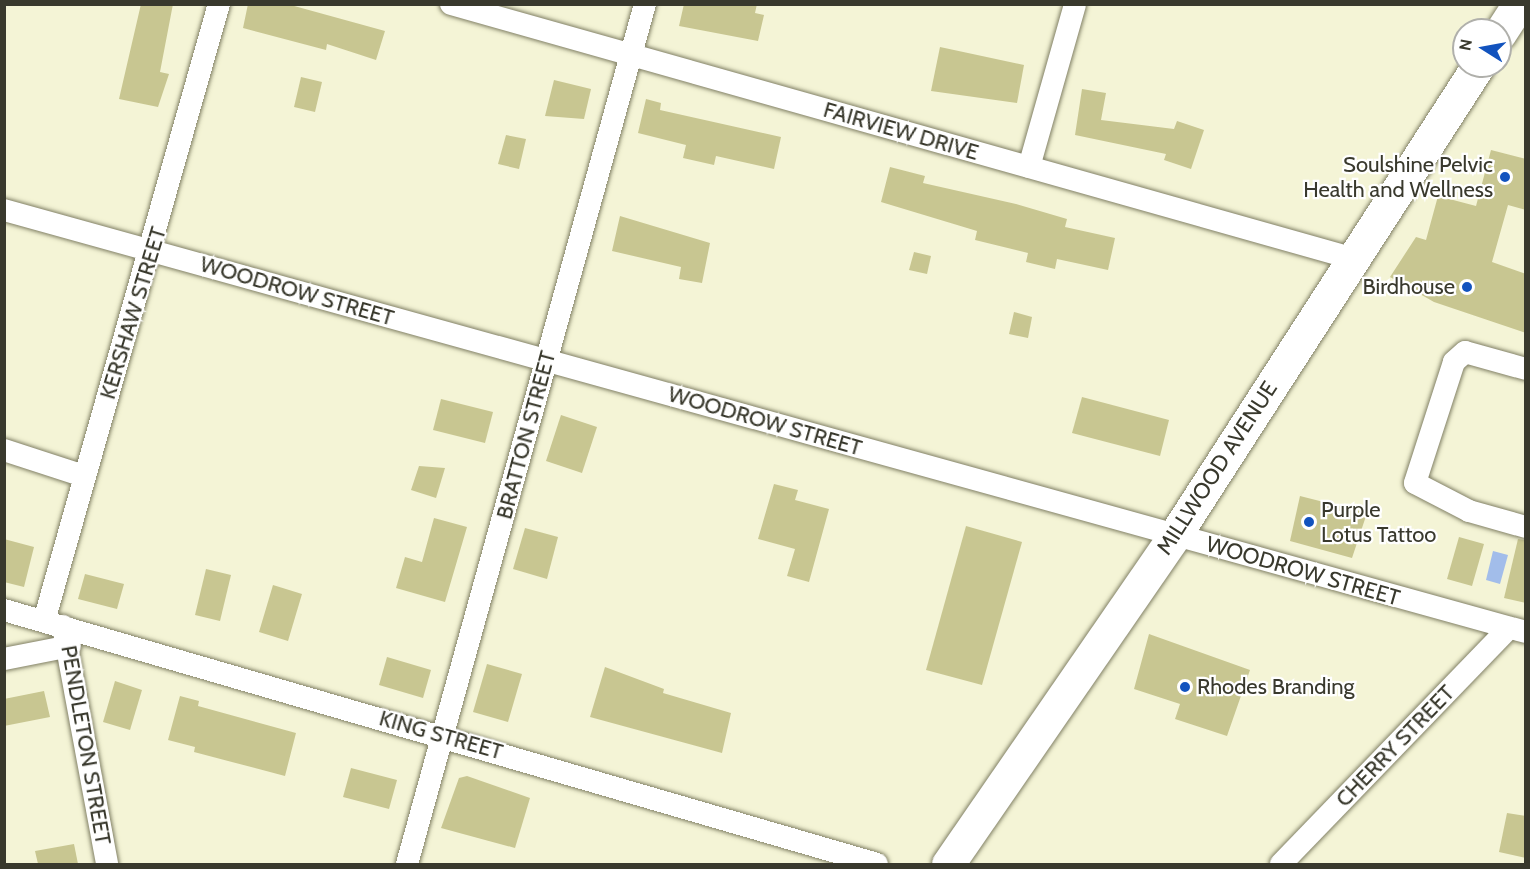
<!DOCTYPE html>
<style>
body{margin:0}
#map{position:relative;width:1530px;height:869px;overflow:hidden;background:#f4f4d6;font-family:Cabin,sans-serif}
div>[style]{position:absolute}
.water>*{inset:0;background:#a2bdea}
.building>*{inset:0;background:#c8c691}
.roads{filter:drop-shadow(0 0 2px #818065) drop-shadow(0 0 2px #818065)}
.street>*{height:22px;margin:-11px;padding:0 11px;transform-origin:11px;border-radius:11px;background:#fff}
.primary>*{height:33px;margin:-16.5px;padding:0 16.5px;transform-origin:16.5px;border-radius:16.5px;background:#fff}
.dots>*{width:16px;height:16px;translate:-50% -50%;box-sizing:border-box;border:3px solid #fff;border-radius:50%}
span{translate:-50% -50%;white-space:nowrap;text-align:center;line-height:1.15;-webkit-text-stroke:4.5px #fff;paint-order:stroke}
.street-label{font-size:22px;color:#39392d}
.poi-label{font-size:22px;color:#39392d}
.right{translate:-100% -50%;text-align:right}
.left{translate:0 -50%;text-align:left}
.frame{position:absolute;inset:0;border:6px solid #39392d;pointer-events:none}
.north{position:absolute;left:1452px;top:18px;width:60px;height:60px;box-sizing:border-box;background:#fff;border:2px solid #b0b0ab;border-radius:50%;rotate:281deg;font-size:16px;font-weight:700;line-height:24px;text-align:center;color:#39392d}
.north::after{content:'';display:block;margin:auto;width:21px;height:27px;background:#1253be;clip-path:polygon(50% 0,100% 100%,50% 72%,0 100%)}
</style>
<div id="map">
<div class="water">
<i style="clip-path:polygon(1493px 551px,1508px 555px,1500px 584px,1486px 580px)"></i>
</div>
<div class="building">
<i style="clip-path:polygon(141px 4px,173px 4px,160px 72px,169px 74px,158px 107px,119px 99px)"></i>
<i style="clip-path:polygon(248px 4px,287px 4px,385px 31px,376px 60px,327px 44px,326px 50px,243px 28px)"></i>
<i style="clip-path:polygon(684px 4px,757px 4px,755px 13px,764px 15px,758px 41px,679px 26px)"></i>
<i style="clip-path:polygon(940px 47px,1024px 65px,1017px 103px,931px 91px)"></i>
<i style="clip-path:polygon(301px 77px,322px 82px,315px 112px,294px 107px)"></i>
<i style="clip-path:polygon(554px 80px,591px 89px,584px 119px,545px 116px)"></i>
<i style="clip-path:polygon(1082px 89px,1106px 93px,1101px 120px,1174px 129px,1177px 121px,1204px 130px,1191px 169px,1164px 160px,1166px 154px,1075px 135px)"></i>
<i style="clip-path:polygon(646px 99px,661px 103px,660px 110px,781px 137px,774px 169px,716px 156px,714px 165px,683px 158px,686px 145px,638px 133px)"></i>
<i style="clip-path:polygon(506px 135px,526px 139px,519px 169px,498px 164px)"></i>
<i style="clip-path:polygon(1491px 150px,1526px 159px,1526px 210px,1508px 205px,1492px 262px,1526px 274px,1526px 333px,1434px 302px,1390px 277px,1416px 237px,1426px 240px,1438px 196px,1476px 206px)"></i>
<i style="clip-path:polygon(890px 167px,925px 176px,923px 183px,1016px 204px,1067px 219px,1065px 227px,1115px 238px,1108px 270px,1057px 259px,1055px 269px,1026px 262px,1028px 253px,975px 240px,977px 231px,881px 202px)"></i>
<i style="clip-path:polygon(620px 216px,710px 243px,702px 283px,679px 279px,681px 267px,612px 251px)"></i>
<i style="clip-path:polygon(914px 252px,931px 256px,927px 274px,909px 270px)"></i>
<i style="clip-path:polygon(1014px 312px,1032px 317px,1028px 338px,1009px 334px)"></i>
<i style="clip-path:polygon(1082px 397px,1169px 420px,1160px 456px,1072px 433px)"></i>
<i style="clip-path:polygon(441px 399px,493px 412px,485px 443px,433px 430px)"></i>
<i style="clip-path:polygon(561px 415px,597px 427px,582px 473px,546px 461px)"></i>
<i style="clip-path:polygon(419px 466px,445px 468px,436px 498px,411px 490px)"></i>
<i style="clip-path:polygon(774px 484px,798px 490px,795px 500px,829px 509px,809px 582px,787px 576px,795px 549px,758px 539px)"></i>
<i style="clip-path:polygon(1300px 496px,1367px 513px,1352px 558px,1290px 541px)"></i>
<i style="clip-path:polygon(434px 518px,467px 527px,445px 602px,396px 588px,405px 557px,422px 562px)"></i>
<i style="clip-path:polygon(966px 526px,1022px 542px,982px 685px,926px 670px)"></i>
<i style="clip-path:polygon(525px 528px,558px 537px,547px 579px,513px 569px)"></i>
<i style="clip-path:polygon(1459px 537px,1484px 544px,1472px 586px,1447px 579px)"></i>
<i style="clip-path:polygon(4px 539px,34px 547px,24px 587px,4px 582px)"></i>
<i style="clip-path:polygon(1518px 539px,1526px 540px,1526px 603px,1504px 598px)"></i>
<i style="clip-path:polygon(206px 569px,231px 575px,220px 621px,195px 615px)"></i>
<i style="clip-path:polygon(85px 574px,124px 584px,117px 609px,78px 599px)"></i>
<i style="clip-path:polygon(273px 585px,302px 594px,288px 641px,259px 632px)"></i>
<i style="clip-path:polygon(1149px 634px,1250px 670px,1227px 736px,1175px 719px,1180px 704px,1134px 689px)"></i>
<i style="clip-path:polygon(387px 657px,431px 670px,423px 698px,379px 685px)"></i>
<i style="clip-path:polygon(487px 664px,522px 674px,508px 722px,473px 712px)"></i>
<i style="clip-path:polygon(605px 667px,664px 689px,663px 693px,731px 713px,722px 753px,590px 717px)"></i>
<i style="clip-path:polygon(115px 681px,142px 690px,130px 730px,103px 722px)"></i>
<i style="clip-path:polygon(44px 691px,50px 717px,4px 726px,4px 699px)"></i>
<i style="clip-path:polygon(180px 696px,199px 701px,198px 706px,296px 733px,285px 776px,194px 752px,195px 747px,168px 740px)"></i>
<i style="clip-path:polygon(351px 768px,397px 780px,389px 809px,343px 797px)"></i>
<i style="clip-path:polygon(467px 776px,530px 798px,515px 848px,441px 828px,459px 778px)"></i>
<i style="clip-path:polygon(1507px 813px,1526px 816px,1526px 858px,1499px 852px)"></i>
<i style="clip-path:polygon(74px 844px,78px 864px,38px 864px,35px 851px)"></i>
</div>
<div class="roads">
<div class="street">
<i style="left:451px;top:4px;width:935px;rotate:15.76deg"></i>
<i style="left:1029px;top:167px;width:169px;rotate:-74.2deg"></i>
<i style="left:4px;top:210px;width:1579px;rotate:15.5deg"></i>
<i style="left:1526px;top:369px;width:63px;rotate:-164.4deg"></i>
<i style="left:1465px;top:352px;width:15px;rotate:138deg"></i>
<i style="left:1454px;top:362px;width:127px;rotate:107.9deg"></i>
<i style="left:1415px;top:483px;width:61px;rotate:27.4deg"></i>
<i style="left:1469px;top:511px;width:59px;rotate:15.7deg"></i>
<i style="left:4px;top:450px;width:84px;rotate:18deg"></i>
<i style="left:4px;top:610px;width:909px;rotate:16.22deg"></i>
<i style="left:44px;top:621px;width:641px;rotate:-74.17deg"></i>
<i style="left:63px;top:626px;width:242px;rotate:79.5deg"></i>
<i style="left:4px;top:659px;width:67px;rotate:-11.1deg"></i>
<i style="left:407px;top:864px;width:892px;rotate:-74.53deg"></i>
<i style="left:1281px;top:864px;width:328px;rotate:-46deg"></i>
</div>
<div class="primary">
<i style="left:1500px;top:33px;width:35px;rotate:-57deg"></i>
<i style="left:948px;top:864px;width:400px;rotate:-55.4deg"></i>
<i style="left:1175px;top:535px;width:558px;rotate:-57.14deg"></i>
</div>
</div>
<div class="dots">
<i style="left:1505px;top:177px;background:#1253be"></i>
<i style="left:1467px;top:287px;background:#1253be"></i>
<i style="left:1309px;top:522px;background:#1253be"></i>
<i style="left:1185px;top:687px;background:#1253be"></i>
</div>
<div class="street-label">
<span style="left:901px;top:131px;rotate:16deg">FAIRVIEW DRIVE</span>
<span style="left:297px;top:291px;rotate:16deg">WOODROW STREET</span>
<span style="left:133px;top:313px;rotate:-73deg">KERSHAW STREET</span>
<span style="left:765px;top:421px;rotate:16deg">WOODROW STREET</span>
<span style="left:526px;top:435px;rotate:-75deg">BRATTON STREET</span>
<span style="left:1217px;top:468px;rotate:-57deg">MILLWOOD AVENUE</span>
<span style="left:1303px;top:571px;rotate:16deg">WOODROW STREET</span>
<span style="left:441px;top:735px;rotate:16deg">KING STREET</span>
<span style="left:86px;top:745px;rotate:80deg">PENDLETON STREET</span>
<span style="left:1395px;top:746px;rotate:-46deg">CHERRY STREET</span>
</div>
<div class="poi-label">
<span class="right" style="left:1493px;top:177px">Soulshine Pelvic<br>Health and Wellness</span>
<span class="right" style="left:1455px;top:287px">Birdhouse</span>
<span class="left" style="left:1321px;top:522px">Purple<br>Lotus Tattoo</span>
<span class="left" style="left:1197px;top:687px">Rhodes Branding</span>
</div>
<div class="frame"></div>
<div class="north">N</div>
</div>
